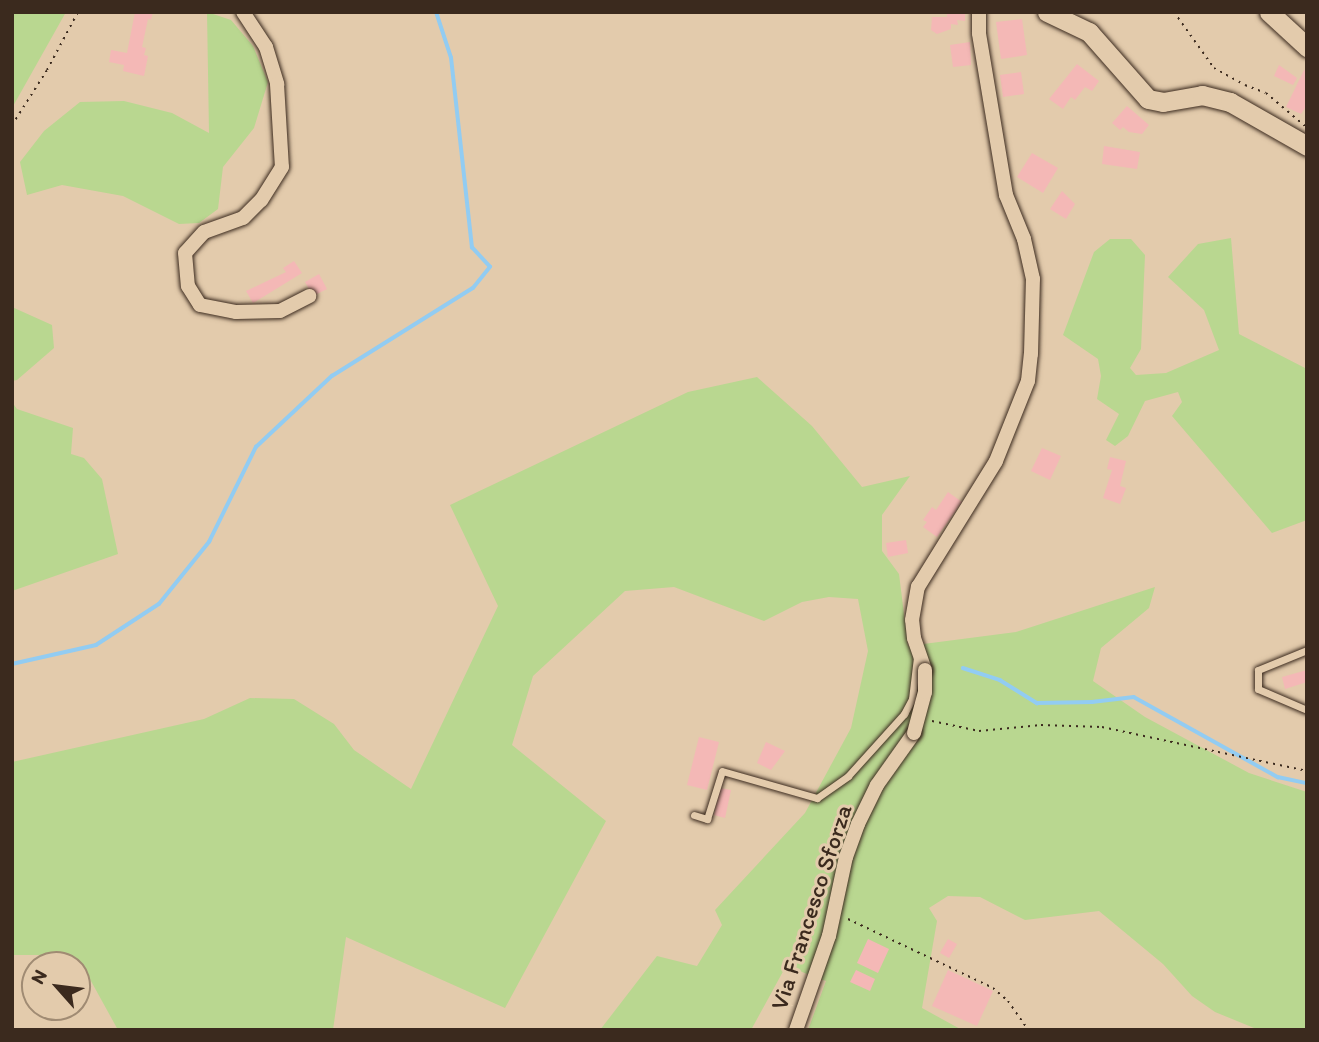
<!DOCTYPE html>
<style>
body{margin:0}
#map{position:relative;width:1319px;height:1042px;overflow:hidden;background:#e3cbac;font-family:Itim,sans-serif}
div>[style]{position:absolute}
.green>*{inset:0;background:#b9d790}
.stream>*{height:3.5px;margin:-1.75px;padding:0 1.75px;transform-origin:1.75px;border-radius:1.75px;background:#92ccf2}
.building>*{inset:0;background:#f4b8b6}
.path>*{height:2px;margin-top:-1px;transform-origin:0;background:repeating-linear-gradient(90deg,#3b2a1e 0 2px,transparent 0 7px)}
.roads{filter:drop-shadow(0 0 2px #3b2a1e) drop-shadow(0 0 2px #3b2a1e)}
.service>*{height:7px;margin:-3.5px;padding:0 3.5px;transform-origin:3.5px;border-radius:3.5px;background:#e3cbac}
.minor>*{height:14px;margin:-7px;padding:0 7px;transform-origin:7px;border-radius:7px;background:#e3cbac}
.secondary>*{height:19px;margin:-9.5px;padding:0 9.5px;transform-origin:9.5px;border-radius:9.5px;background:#e3cbac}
.bridges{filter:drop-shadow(0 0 2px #3b2a1e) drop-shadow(0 0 2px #3b2a1e)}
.minor-bridge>*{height:14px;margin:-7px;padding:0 7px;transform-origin:7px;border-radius:7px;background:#e3cbac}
span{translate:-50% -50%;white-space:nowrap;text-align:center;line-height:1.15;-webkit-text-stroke:6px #e3cbac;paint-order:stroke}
.street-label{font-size:24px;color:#3b2a1e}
.frame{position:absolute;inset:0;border:14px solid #3b2a1e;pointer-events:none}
.north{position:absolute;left:21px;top:951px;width:70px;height:70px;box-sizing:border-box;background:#e3cbac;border:2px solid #a08b73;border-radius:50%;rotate:298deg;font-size:19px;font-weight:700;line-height:28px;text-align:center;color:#3b2a1e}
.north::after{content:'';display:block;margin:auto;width:24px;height:32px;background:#3b2a1e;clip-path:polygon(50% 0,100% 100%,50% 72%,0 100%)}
</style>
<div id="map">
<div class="green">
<i style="clip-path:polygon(12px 12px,66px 12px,12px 108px)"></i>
<i style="clip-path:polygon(207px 12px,231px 20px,253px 46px,268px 82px,254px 128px,223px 167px,218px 209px,199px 223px,179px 224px,123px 196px,62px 185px,27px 195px,20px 162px,44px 131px,80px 102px,124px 101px,172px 113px,209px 133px)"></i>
<i style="clip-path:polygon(1231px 238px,1239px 334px,1307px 369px,1307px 520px,1272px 533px,1172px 416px,1182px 402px,1178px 392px,1145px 401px,1128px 436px,1115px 446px,1106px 440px,1119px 414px,1097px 399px,1101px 376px,1098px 359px,1063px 335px,1094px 252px,1110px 239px,1131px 239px,1145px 255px,1141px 349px,1130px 368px,1136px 375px,1166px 373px,1219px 350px,1204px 310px,1168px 277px,1198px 244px)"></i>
<i style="clip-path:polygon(12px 307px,52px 325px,54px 348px,17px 380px,12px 381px)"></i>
<i style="clip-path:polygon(757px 377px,812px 426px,862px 487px,910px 476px,882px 515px,882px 551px,899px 574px,908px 646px,1016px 632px,1155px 587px,1149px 608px,1101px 648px,1093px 681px,1145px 717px,1249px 773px,1307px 792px,1307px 1030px,1259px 1030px,1215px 1012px,1192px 996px,1163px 964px,1099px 911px,1025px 920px,980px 897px,948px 896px,929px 908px,937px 921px,922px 1008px,962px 1030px,808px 1030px,826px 981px,786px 966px,751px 1030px,600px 1030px,657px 956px,697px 966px,722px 925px,715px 910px,805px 813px,851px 728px,868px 651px,858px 599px,829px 597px,802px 602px,764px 621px,674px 587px,625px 591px,533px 676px,512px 745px,606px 821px,505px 1008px,346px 937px,333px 1030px,118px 1030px,86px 972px,77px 965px,51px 955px,12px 955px,12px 762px,204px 719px,250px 698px,294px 699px,334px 724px,354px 750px,411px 789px,498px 606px,450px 505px,688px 392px)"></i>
<i style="clip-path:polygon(12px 402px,17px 409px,73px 428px,71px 454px,84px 458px,102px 479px,118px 554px,12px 591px)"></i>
</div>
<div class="stream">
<i style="left:12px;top:664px;width:86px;rotate:-12.7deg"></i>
<i style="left:96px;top:645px;width:75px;rotate:-33.1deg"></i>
<i style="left:159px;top:604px;width:80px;rotate:-51.1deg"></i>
<i style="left:209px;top:542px;width:106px;rotate:-63.7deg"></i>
<i style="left:256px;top:447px;width:104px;rotate:-43.1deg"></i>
<i style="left:332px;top:376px;width:166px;rotate:-32deg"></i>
<i style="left:473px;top:288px;width:27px;rotate:-51deg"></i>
<i style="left:490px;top:267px;width:26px;rotate:-133deg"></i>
<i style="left:472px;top:248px;width:191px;rotate:-96.3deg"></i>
<i style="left:451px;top:58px;width:48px;rotate:-108.1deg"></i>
<i style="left:963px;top:668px;width:39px;rotate:18deg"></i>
<i style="left:1000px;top:680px;width:44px;rotate:31.9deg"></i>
<i style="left:1037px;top:703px;width:55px;rotate:-1deg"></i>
<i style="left:1092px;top:702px;width:42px;rotate:-6.8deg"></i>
<i style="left:1134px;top:697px;width:165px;rotate:29.1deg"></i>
<i style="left:1278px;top:777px;width:30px;rotate:12deg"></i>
</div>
<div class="building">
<i style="clip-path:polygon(135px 12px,153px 12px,151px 20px,148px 19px,142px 47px,146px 48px,144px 55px,148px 56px,144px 76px,123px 71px,124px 65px,109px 62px,111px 50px,127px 53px)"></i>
<i style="clip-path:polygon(947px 12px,965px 12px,965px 21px,957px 20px,958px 25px,951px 24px,951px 29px,937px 34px,931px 30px,932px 17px,947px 17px)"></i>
<i style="clip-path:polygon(1022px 19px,1027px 55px,1001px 59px,996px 22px)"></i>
<i style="clip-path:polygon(970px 42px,971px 65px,953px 67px,950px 45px)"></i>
<i style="clip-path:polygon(1077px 64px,1099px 81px,1092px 91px,1085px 87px,1075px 100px,1071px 97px,1063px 109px,1049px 99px)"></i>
<i style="clip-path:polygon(1279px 65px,1297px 78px,1293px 85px,1274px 76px)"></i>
<i style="clip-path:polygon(1304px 70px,1307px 71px,1307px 105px,1301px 114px,1286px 107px)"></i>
<i style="clip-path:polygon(1021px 72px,1024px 94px,1003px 97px,1000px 75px)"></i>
<i style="clip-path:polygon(1127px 106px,1149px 125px,1142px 134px,1129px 132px,1123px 127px,1120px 130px,1112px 123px)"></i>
<i style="clip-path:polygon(1104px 146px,1140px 152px,1137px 169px,1102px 164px)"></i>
<i style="clip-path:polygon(1032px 153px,1058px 168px,1043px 193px,1017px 177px)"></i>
<i style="clip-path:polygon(1062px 191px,1075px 204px,1066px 219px,1050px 209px)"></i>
<i style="clip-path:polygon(294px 261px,302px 273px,253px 303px,246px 291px,286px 272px,283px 268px)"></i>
<i style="clip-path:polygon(319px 274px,327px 289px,313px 296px,305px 282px)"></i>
<i style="clip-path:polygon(1042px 448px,1061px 456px,1050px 480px,1031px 471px)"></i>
<i style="clip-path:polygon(1110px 457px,1126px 461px,1120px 486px,1126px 488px,1120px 504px,1103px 498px,1112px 470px,1107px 469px)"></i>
<i style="clip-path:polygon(948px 492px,962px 502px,937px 537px,923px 527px,927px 522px,923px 520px,932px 507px,936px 510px)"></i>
<i style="clip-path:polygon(906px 540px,908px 553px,888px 557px,886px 543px)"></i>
<i style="clip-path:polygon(1307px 670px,1307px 682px,1285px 689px,1282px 677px)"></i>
<i style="clip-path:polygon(699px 737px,719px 742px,707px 790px,687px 785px)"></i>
<i style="clip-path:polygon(766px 742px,785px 751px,771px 770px,757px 763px)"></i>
<i style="clip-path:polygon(720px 788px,731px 790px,725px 818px,714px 815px)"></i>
<i style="clip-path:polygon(868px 939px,889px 949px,878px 973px,857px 963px)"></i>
<i style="clip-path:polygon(948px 939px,957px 944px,949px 958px,940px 953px)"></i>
<i style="clip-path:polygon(856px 970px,875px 979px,870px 991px,850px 982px)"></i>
<i style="clip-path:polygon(948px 970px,993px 991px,977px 1026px,932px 1006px)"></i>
</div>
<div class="path">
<i style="left:1174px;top:12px;width:69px;rotate:54.5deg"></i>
<i style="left:1214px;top:68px;width:35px;rotate:29deg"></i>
<i style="left:1245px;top:85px;width:22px;rotate:21deg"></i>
<i style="left:1266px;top:93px;width:51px;rotate:40.2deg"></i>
<i style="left:12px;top:125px;width:65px;rotate:-57.5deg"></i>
<i style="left:47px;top:70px;width:66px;rotate:-61.9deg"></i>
<i style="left:932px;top:721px;width:48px;rotate:12deg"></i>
<i style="left:979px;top:731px;width:62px;rotate:-5.5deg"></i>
<i style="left:1041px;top:725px;width:61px;rotate:1.9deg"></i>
<i style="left:1102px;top:727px;width:210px;rotate:12.1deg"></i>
<i style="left:848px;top:919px;width:161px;rotate:25.4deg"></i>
<i style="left:993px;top:988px;width:20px;rotate:41deg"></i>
<i style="left:1008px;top:1001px;width:35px;rotate:55deg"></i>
<i style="left:12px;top:1029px;width:2px;rotate:27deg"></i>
</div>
<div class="roads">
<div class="service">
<i style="left:1307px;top:650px;width:53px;rotate:157.8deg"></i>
<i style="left:1258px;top:670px;width:19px;rotate:90deg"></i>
<i style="left:1258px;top:689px;width:53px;rotate:23.2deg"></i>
<i style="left:694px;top:815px;width:14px;rotate:17deg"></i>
<i style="left:707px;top:819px;width:50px;rotate:-72.6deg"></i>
<i style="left:722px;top:771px;width:99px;rotate:15.9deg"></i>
<i style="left:817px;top:798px;width:38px;rotate:-35deg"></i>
<i style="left:848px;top:776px;width:84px;rotate:-47.9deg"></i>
<i style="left:904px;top:714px;width:17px;rotate:-62deg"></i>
<i style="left:912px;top:699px;width:42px;rotate:-83.2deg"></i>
</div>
<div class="minor">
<i style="left:243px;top:12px;width:42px;rotate:56.7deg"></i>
<i style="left:266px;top:47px;width:39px;rotate:73deg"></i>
<i style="left:277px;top:84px;width:83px;rotate:86.6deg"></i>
<i style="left:282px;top:167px;width:39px;rotate:122deg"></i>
<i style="left:261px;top:200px;width:25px;rotate:135deg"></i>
<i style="left:243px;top:218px;width:41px;rotate:160.3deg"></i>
<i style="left:204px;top:232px;width:28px;rotate:132deg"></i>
<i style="left:185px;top:253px;width:33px;rotate:85deg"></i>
<i style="left:188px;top:286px;width:22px;rotate:58deg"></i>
<i style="left:200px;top:305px;width:37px;rotate:11deg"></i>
<i style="left:236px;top:312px;width:44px;rotate:-1.3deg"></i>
<i style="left:280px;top:311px;width:33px;rotate:-27deg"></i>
<i style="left:925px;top:670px;width:34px;rotate:-109deg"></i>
<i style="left:914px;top:638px;width:18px;rotate:-96deg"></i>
<i style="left:912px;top:620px;width:34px;rotate:-80deg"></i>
<i style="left:918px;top:587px;width:148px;rotate:-58.2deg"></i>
<i style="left:996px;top:461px;width:86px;rotate:-68.2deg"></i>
<i style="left:1028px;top:381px;width:27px;rotate:-84deg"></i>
<i style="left:1031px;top:354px;width:75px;rotate:-88.5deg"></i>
<i style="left:1033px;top:279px;width:41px;rotate:-102.7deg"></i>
<i style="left:1024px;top:239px;width:48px;rotate:-112.2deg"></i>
<i style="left:1006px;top:195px;width:164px;rotate:-99.5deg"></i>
<i style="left:979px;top:33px;width:21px;rotate:-90deg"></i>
<i style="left:796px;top:1030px;width:100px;rotate:-70.7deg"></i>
<i style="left:829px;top:936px;width:81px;rotate:-77.9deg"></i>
<i style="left:846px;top:857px;width:35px;rotate:-70deg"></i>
<i style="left:858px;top:824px;width:43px;rotate:-64deg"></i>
<i style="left:877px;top:785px;width:64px;rotate:-54.6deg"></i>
</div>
<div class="secondary">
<i style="left:1047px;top:12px;width:47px;rotate:25.5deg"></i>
<i style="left:1089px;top:32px;width:89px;rotate:48.6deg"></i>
<i style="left:1148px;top:99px;width:15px;rotate:11deg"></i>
<i style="left:1163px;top:102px;width:40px;rotate:-10deg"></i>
<i style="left:1202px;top:95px;width:29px;rotate:14deg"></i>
<i style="left:1230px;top:102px;width:89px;rotate:29.7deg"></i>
<i style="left:1269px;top:12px;width:52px;rotate:42.6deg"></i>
</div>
</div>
<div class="bridges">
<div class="minor-bridge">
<i style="left:914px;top:733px;width:42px;rotate:-75deg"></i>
<i style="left:925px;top:692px;width:22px;rotate:-90deg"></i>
</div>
</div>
<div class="street-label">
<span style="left:811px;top:907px;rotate:-72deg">Via Francesco Sforza</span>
</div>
<div class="frame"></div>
<div class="north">N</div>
</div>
